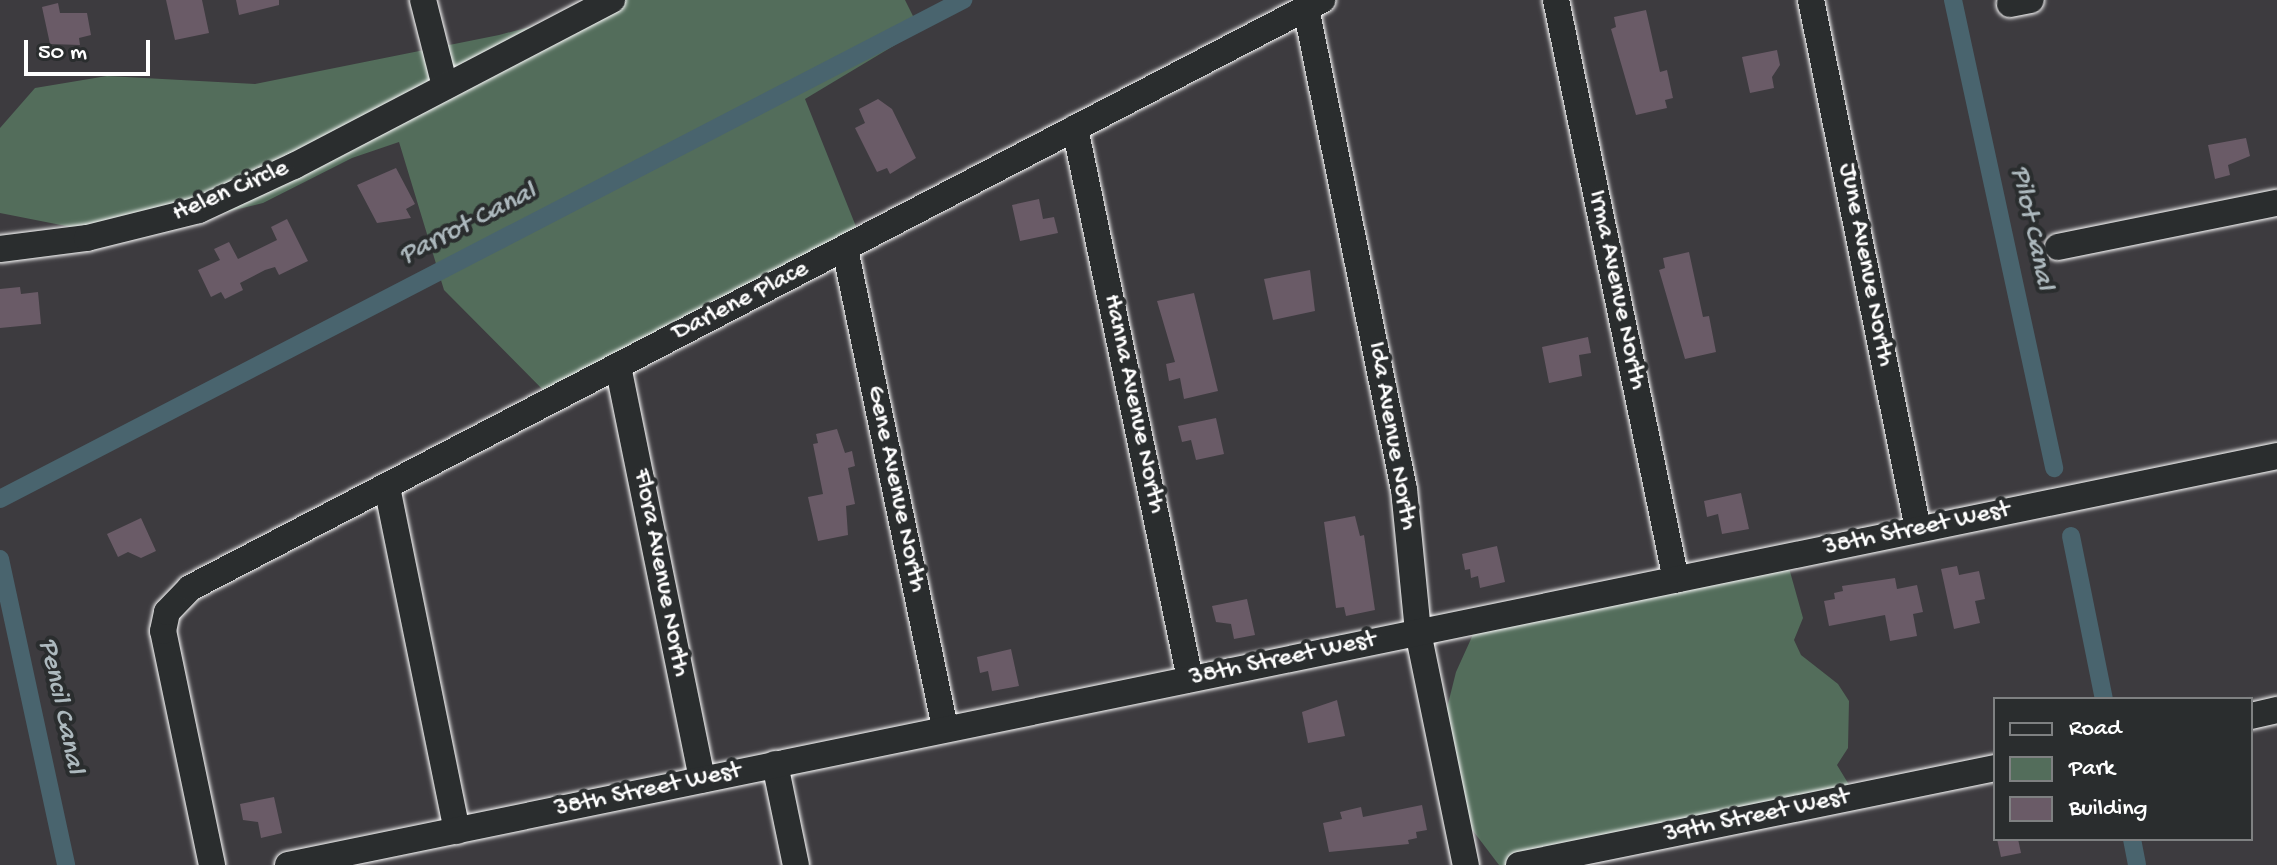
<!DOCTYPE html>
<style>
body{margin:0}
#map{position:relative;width:2277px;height:865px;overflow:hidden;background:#3d3b3f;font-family:"Gochi Hand",sans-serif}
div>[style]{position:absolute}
.green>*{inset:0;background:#536d5b}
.canal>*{height:18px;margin:-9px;padding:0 9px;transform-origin:9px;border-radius:9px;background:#49646e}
.building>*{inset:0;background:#6a5b67}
.roads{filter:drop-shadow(0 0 2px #fff) drop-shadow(0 0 2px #fff)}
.minor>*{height:26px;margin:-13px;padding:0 13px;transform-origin:13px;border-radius:13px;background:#2a2d2e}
span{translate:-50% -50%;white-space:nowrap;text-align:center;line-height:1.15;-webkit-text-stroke:8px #2a2d2e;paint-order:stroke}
.street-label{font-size:26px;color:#fff}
.water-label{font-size:28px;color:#adb9be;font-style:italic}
.legend{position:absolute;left:1993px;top:697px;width:260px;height:144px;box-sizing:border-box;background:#2a2d2e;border:2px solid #7f8182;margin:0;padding:10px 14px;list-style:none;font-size:24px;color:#fff}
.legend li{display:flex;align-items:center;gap:16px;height:40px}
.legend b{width:40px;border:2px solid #7f8182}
.scale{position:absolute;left:24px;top:40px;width:126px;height:36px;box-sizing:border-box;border:4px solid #fff;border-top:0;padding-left:10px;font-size:24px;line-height:28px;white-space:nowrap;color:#fff;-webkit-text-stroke:6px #2a2d2e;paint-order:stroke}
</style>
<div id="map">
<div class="green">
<i style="clip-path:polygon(588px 0,905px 0,920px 30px,805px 99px,857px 229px,553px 400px,444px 290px,399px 142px,352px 158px,263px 203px,122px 237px,0 213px,0 128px,35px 88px,107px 76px,255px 84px,499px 35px,575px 15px)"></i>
<i style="clip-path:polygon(1789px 568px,1803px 618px,1794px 640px,1801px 655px,1838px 684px,1849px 701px,1848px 748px,1837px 765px,1854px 793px,1539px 865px,1499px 865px,1464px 819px,1445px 716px,1456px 672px,1480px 619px)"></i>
</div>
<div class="canal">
<i style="left:1953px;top:0;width:479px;rotate:77.8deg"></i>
<i style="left:0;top:499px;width:1085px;rotate:-27.39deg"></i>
<i style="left:2071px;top:536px;width:166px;rotate:78.6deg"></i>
<i style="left:0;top:559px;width:313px;rotate:77.8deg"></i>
<i style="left:2132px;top:839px;width:26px;rotate:79deg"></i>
</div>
<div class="building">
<i style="clip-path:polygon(166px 0,202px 0,209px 33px,175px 40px)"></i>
<i style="clip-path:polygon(236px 0,279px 0,279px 5px,239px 15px)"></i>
<i style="clip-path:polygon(58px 3px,60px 13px,87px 13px,91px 35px,79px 38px,80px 45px,50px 44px,42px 7px)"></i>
<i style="clip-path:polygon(1646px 10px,1660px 72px,1667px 70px,1673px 98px,1665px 100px,1667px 108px,1636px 115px,1611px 29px,1616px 27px,1614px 17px)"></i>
<i style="clip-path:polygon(1777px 50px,1780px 65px,1772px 77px,1774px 88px,1750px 93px,1742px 57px)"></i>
<i style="clip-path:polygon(878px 99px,892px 109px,916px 158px,890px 174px,887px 168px,877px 172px,855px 128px,865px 123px,859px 109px)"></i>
<i style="clip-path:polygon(2246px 138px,2250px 156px,2228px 165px,2230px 175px,2215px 179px,2208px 145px)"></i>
<i style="clip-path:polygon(396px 168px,415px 204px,406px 209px,411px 218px,377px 223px,357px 185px)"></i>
<i style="clip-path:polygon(1039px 199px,1043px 219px,1054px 217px,1058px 233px,1020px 241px,1012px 205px)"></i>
<i style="clip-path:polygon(287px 219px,308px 261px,279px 275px,275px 267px,265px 270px,240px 283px,243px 290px,225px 299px,221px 292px,211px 297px,198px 270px,220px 260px,214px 249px,229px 242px,238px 259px,277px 240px,271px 227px)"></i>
<i style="clip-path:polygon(1689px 252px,1703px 317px,1709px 316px,1716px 352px,1685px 359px,1659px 270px,1665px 268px,1663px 258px)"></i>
<i style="clip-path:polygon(1310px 270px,1315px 311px,1273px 320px,1264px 279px)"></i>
<i style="clip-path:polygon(20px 287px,21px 294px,38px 292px,41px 324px,0 328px,0 289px)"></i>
<i style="clip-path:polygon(1194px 293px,1218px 391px,1184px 399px,1180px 378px,1169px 381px,1166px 364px,1175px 362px,1157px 301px)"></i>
<i style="clip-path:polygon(1588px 337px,1591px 353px,1579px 355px,1582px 376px,1549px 383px,1542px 347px)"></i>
<i style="clip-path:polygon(1216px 418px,1224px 454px,1196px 460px,1191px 440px,1182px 442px,1178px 426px)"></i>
<i style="clip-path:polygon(837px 429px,845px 453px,852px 451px,855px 466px,848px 468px,855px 504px,846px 506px,848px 535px,818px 541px,808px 497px,823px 494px,813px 444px,818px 443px,816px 434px)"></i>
<i style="clip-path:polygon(1741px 493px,1749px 529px,1722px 534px,1718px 514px,1707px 517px,1704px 501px)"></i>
<i style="clip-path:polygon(1355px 516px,1360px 536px,1364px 535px,1375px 610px,1346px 616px,1344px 607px,1336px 608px,1324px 522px)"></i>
<i style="clip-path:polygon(141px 518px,156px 551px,141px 558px,128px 552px,118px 557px,107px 534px)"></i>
<i style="clip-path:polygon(1497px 546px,1505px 582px,1480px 588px,1478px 576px,1471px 578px,1470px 569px,1465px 570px,1462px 554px)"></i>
<i style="clip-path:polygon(1957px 566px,1959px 575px,1979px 571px,1985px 599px,1975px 601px,1980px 623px,1954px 629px,1941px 569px)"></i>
<i style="clip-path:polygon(1895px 578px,1897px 589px,1917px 585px,1923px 612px,1913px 614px,1917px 636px,1890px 641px,1885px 615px,1829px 626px,1824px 601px,1835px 599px,1834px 593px,1843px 591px,1842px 586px)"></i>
<i style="clip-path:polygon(1247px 599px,1255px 635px,1234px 639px,1231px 624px,1216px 622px,1212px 606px)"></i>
<i style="clip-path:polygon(1011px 649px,1019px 686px,992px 691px,988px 671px,980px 673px,977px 657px)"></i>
<i style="clip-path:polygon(1337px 700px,1345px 736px,1308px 743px,1302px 712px)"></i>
<i style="clip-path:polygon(274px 797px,282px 833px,261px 838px,258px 822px,243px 820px,240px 804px)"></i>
<i style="clip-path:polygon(1422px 805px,1427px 830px,1416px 832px,1417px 838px,1408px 840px,1409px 844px,1329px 852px,1323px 823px,1342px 819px,1340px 812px,1361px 807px,1363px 817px)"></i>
<i style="clip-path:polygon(1997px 839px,2018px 839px,2021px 853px,2001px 857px)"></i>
</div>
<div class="roads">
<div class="minor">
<i style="left:423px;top:0;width:89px;rotate:75.7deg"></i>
<i style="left:1556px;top:0;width:592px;rotate:78.31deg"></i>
<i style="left:1811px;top:0;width:540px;rotate:78.57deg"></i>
<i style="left:2010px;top:4px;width:21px;rotate:-11deg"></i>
<i style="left:1306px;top:8px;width:491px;rotate:78.5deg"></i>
<i style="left:1404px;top:489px;width:144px;rotate:84.4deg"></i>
<i style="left:1418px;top:632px;width:238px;rotate:78.4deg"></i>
<i style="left:1075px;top:128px;width:563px;rotate:78.21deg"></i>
<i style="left:2058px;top:247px;width:223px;rotate:-11.4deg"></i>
<i style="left:0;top:249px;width:88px;rotate:-7.2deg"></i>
<i style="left:87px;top:238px;width:115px;rotate:-14deg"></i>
<i style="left:199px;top:210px;width:105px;rotate:-24.9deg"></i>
<i style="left:294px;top:166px;width:359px;rotate:-27.6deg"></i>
<i style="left:845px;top:249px;width:490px;rotate:78.2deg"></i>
<i style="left:618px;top:366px;width:422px;rotate:78.5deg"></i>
<i style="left:387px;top:487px;width:351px;rotate:78.5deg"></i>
<i style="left:2251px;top:716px;width:27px;rotate:-13deg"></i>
<i style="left:775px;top:764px;width:103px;rotate:78.3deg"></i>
<i style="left:212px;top:865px;width:239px;rotate:-101.8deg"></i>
<i style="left:163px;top:631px;width:19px;rotate:-78deg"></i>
<i style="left:167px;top:612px;width:33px;rotate:-46deg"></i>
<i style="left:190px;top:588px;width:1276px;rotate:-27.45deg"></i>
<i style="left:288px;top:865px;width:2031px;rotate:-11.62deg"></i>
<i style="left:1519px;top:865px;width:486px;rotate:-11.5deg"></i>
</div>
</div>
<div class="street-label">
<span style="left:231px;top:192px;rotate:-23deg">Helen Circle</span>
<span style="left:1865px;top:265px;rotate:79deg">June Avenue North</span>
<span style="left:1616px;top:290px;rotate:78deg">Irma Avenue North</span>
<span style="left:741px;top:302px;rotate:-27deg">Darlene Place</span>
<span style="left:1133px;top:404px;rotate:78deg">Hanna Avenue North</span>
<span style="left:1391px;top:436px;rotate:80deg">Ida Avenue North</span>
<span style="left:895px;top:489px;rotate:78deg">Gene Avenue North</span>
<span style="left:1917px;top:530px;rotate:-12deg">38th Street West</span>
<span style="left:660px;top:573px;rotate:79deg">Flora Avenue North</span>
<span style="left:1283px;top:660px;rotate:-12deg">38th Street West</span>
<span style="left:648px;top:791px;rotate:-12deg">38th Street West</span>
<span style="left:1757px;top:817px;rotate:-12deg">39th Street West</span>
</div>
<div class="water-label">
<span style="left:468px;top:225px;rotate:-27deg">Parrot Canal</span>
<span style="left:2031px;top:228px;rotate:78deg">Pilot Canal</span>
<span style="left:60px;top:706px;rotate:78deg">Pencil Canal</span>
</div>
<ul class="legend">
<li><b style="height:10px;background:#2a2d2e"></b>Road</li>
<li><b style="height:22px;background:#536d5b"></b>Park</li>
<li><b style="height:22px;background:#6a5b67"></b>Building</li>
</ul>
<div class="scale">50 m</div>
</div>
